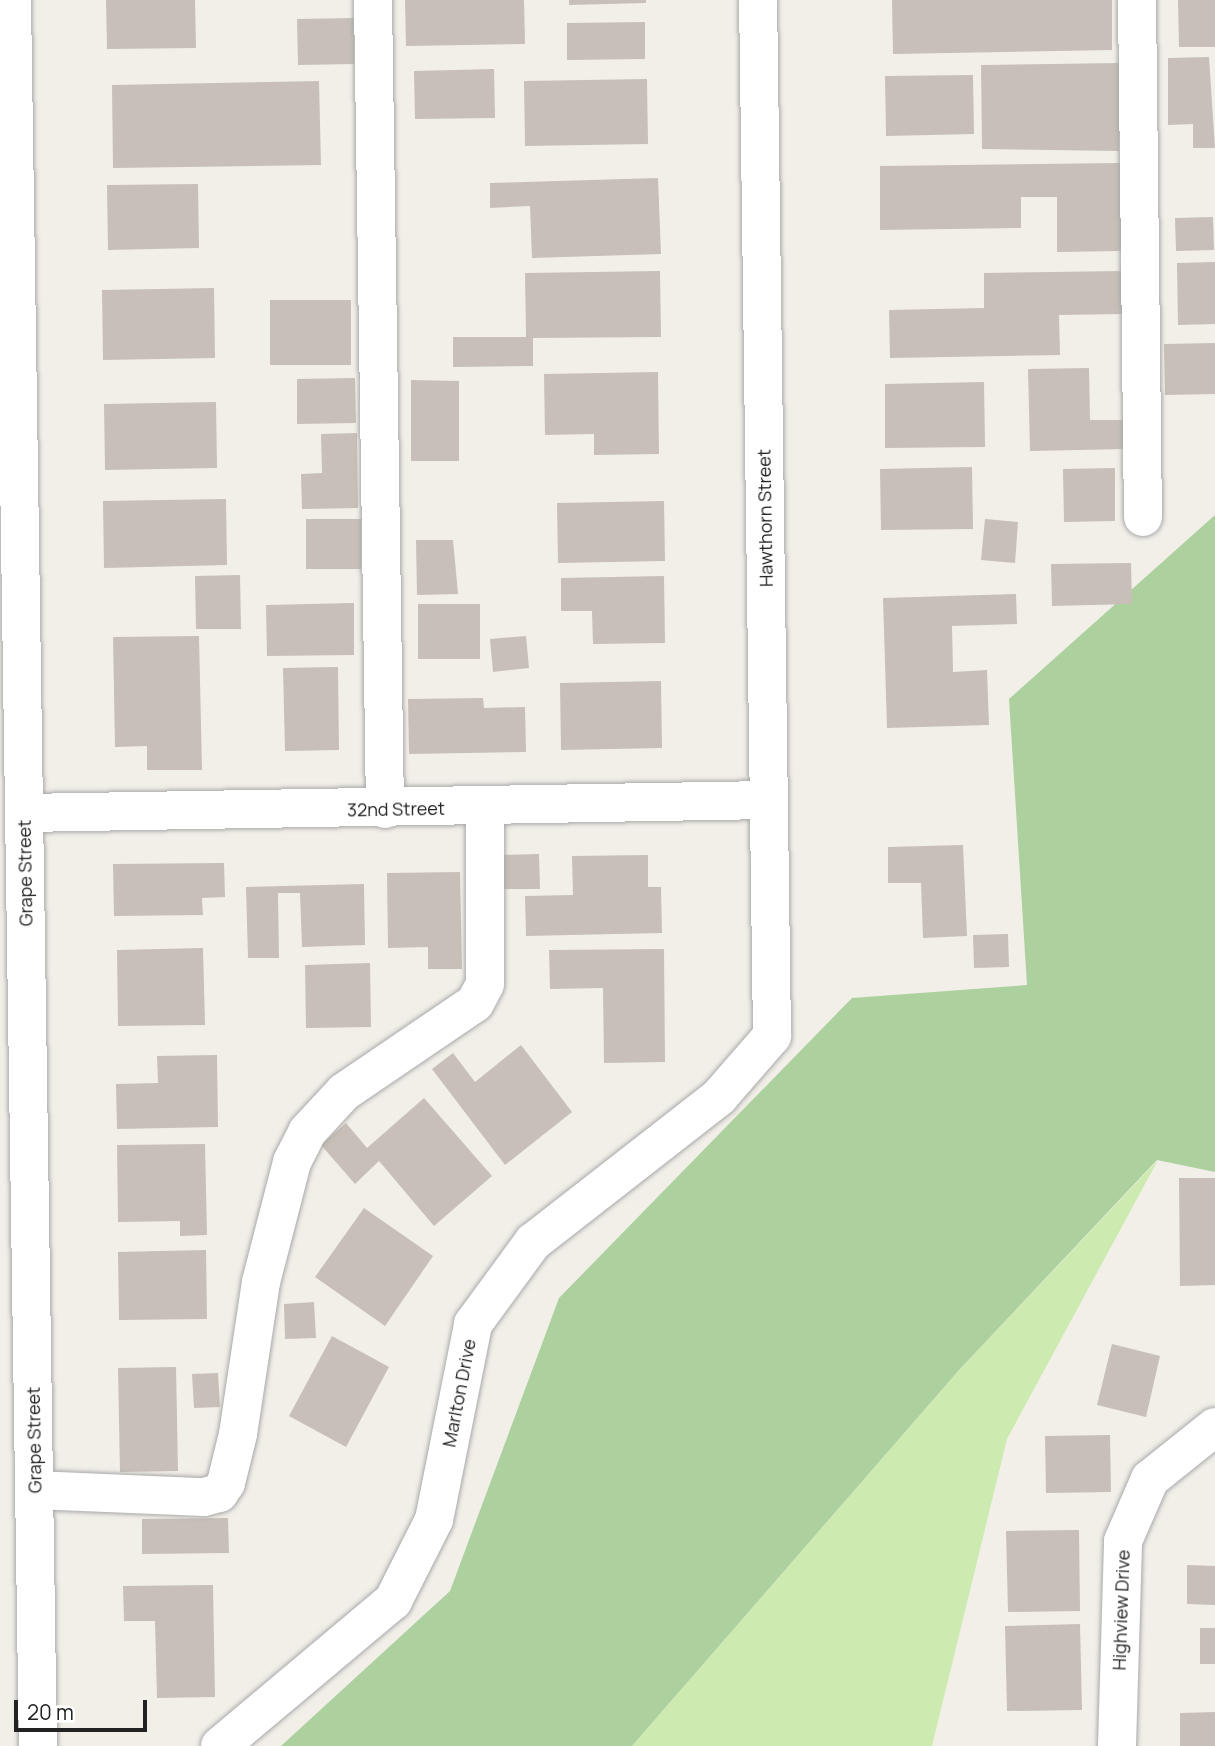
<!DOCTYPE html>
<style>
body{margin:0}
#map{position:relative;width:1215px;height:1746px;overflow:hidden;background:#f2efe9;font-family:Manrope,sans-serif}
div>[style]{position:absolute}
.grass>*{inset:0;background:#cdebb0}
.forest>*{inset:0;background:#add19e}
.building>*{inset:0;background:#c7bfb8}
.roads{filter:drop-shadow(0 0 2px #a9a9a9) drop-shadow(0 0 2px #a9a9a9)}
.minor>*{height:38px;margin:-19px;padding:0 19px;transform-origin:19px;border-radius:19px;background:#fff}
span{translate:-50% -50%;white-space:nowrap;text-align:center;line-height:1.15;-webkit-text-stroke:5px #fff;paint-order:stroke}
.street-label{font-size:18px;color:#222}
.scale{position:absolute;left:14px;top:1700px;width:133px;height:32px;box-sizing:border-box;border:4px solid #222;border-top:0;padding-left:9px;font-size:21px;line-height:24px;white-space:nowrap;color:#222;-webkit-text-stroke:5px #fff;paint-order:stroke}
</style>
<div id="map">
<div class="grass">
<i style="clip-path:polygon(1158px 1160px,1007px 1439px,932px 1746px,632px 1746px,959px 1370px)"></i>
</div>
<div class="forest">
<i style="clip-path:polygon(1215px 515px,1215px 1172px,1157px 1160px,959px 1370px,632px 1746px,281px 1746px,450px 1591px,559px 1298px,852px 998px,1027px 985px,1009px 699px)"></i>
</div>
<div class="building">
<i style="clip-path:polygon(106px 0,195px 0,196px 48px,107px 49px)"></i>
<i style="clip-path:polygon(405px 0,524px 0,525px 44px,406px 46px)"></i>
<i style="clip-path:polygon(569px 0,646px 0,646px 3px,569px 5px)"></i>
<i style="clip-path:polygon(892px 0,1112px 0,1112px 50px,893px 54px)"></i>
<i style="clip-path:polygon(1178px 0,1215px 0,1215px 47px,1179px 47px)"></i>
<i style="clip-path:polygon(354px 18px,354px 64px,298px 65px,297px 19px)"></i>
<i style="clip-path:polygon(645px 22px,645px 59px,567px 60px,567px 23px)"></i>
<i style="clip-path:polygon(1209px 57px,1215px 148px,1193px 148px,1193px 124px,1168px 125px,1168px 58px)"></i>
<i style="clip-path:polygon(1119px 63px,1119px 151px,982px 149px,981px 65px)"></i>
<i style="clip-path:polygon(494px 69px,495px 118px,415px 119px,414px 71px)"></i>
<i style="clip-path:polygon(973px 75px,974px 134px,886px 136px,885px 76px)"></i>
<i style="clip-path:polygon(647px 79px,648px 144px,525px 146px,524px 81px)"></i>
<i style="clip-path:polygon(319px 81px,321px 165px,113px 168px,112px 85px)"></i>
<i style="clip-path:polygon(1121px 163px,1122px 251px,1057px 252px,1057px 197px,1021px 197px,1021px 228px,880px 230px,880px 166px)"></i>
<i style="clip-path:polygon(658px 178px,661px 254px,532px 258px,530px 206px,490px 208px,490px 183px)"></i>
<i style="clip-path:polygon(198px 184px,199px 248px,108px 250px,107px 185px)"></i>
<i style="clip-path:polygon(1213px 217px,1214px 250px,1176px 251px,1175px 218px)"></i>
<i style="clip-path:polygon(1215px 262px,1215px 324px,1178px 325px,1177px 263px)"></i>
<i style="clip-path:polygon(660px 271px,661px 337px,533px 338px,533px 366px,453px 367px,453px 337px,526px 337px,525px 273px)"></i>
<i style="clip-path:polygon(1122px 271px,1123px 314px,1059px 315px,1060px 355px,890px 358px,889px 310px,984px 308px,984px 273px)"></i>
<i style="clip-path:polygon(214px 288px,215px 358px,103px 360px,102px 290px)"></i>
<i style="clip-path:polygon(270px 300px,351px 300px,351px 365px,270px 365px)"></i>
<i style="clip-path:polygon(1215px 343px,1215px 394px,1165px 395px,1164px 344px)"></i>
<i style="clip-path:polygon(1089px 368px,1090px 420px,1125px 420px,1126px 449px,1030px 451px,1028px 369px)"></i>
<i style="clip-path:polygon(658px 372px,659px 454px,594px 455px,594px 434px,545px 435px,544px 374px)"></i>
<i style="clip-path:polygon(355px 378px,356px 423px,297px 424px,297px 379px)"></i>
<i style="clip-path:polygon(411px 380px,459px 381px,459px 461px,411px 461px)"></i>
<i style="clip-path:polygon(984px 382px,985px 447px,885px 448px,885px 384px)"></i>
<i style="clip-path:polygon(216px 402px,217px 468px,105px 470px,104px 404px)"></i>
<i style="clip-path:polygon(357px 433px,358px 508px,302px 509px,301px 474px,322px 473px,321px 434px)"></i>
<i style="clip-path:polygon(972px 467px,973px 529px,881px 530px,880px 469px)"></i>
<i style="clip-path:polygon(1115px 468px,1115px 521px,1064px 522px,1063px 469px)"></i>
<i style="clip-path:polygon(226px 499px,227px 565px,104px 568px,103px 501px)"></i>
<i style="clip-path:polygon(664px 501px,665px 561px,558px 563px,557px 503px)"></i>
<i style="clip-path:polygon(306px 519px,361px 519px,361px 569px,306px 569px)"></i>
<i style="clip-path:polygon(985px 519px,1018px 522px,1015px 563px,981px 560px)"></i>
<i style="clip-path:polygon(416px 540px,453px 540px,458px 594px,417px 595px)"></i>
<i style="clip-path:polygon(1131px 563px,1132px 604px,1052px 606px,1051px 564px)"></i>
<i style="clip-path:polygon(240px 575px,241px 629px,196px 629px,195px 576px)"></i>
<i style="clip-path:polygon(664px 576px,665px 643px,593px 644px,592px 611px,561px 611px,561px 578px)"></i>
<i style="clip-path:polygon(1016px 594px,1017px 624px,952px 626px,953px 672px,987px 670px,989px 725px,887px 728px,883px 598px)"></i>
<i style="clip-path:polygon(354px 603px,354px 655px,267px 656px,266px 605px)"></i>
<i style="clip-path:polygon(418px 604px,480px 604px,480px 659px,418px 659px)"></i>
<i style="clip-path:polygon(199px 636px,202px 770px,147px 770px,147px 746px,115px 747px,113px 637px)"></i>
<i style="clip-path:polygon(526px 636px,529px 668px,493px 672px,490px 639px)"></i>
<i style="clip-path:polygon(338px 667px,339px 750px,285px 751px,283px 668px)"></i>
<i style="clip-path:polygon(661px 681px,662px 748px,561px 750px,560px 683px)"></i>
<i style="clip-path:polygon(483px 698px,484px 708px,525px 707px,526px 752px,409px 754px,408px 699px)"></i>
<i style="clip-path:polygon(963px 845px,967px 936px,923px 938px,921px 883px,888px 883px,888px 847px)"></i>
<i style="clip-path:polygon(539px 854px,540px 889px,501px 889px,501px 855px)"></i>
<i style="clip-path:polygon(648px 855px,648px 887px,661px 887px,662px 933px,526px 936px,525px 896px,573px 895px,572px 856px)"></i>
<i style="clip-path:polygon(224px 863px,225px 897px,202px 898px,203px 915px,114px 916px,113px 864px)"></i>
<i style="clip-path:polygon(460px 872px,462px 969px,428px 969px,428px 947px,388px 948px,387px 873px)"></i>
<i style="clip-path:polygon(364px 884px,365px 945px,302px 947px,300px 893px,278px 893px,279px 958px,248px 958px,246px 887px)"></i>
<i style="clip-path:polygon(1008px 934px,1009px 967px,974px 968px,973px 935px)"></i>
<i style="clip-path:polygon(203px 948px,205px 1025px,118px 1026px,117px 950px)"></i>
<i style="clip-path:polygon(664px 949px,665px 1062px,604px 1063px,603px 988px,550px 989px,549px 950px)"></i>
<i style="clip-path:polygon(370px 963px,371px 1027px,306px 1028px,305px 965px)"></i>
<i style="clip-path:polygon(521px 1045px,572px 1112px,505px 1165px,432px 1069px,453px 1053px,475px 1082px)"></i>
<i style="clip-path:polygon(217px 1055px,218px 1127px,117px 1129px,116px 1084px,158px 1083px,157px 1056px)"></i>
<i style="clip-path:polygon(424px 1098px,492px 1176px,434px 1226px,379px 1161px,355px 1184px,321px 1145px,346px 1123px,367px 1148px)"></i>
<i style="clip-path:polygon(205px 1144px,207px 1235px,180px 1236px,180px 1221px,118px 1222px,117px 1145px)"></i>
<i style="clip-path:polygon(1179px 1178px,1215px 1178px,1215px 1285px,1180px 1286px)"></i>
<i style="clip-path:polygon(364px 1208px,433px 1256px,385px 1326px,315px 1277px)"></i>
<i style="clip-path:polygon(206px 1250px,207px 1319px,119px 1320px,118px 1252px)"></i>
<i style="clip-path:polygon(314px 1302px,316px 1338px,285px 1339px,284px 1304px)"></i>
<i style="clip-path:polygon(332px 1336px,389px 1367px,346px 1447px,289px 1416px)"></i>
<i style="clip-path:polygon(1112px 1344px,1160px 1356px,1146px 1417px,1097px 1405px)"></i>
<i style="clip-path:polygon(176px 1367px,178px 1471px,120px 1472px,118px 1368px)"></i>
<i style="clip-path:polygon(218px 1373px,220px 1407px,194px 1408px,192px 1374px)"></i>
<i style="clip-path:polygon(1110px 1435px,1111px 1492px,1046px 1493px,1045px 1436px)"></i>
<i style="clip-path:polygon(228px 1518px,229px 1553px,142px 1554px,142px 1519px)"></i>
<i style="clip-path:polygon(1079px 1530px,1080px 1611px,1008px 1612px,1006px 1531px)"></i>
<i style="clip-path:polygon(1187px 1565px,1215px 1566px,1215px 1605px,1187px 1604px)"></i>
<i style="clip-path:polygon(213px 1585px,215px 1697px,157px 1698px,155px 1621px,124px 1621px,123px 1586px)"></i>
<i style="clip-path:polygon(1080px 1624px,1082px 1710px,1007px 1711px,1005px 1626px)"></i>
<i style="clip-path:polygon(1200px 1628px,1215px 1628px,1215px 1664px,1200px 1664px)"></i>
<i style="clip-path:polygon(1215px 1712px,1215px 1746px,1180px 1746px,1180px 1713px)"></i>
</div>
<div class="roads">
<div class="minor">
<i style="left:12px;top:0;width:1746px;rotate:89.15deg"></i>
<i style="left:373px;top:0;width:809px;rotate:89.15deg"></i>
<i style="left:1137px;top:0;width:517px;rotate:89.34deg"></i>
<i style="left:24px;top:813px;width:744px;rotate:-1deg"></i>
<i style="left:34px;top:1490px;width:170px;rotate:2.4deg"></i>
<i style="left:204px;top:1497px;width:16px;rotate:-15deg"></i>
<i style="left:219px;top:1493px;width:12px;rotate:-55deg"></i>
<i style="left:226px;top:1483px;width:50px;rotate:-76.2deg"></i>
<i style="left:238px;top:1434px;width:154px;rotate:-81.4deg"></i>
<i style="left:261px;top:1282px;width:124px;rotate:-75.5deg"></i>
<i style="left:292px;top:1162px;width:34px;rotate:-63deg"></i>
<i style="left:307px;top:1132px;width:54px;rotate:-47.2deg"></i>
<i style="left:344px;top:1092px;width:158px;rotate:-34.2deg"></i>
<i style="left:475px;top:1003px;width:21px;rotate:-62deg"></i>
<i style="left:485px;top:984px;width:176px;rotate:-90deg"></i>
<i style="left:220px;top:1746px;width:226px;rotate:-40deg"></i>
<i style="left:393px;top:1601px;width:91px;rotate:-63.2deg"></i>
<i style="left:434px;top:1520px;width:200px;rotate:-78.7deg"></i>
<i style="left:473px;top:1324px;width:102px;rotate:-53.8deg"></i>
<i style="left:533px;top:1242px;width:236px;rotate:-37.9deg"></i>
<i style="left:719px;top:1097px;width:81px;rotate:-49deg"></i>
<i style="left:772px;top:1036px;width:1036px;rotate:-90.77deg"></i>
<i style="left:1117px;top:1746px;width:205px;rotate:-88.3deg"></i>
<i style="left:1123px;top:1541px;width:68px;rotate:-66.5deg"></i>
<i style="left:1150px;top:1479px;width:83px;rotate:-38.7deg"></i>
</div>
</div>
<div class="street-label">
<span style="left:765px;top:518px;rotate:-91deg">Hawthorn Street</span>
<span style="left:396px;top:809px;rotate:-1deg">32nd Street</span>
<span style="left:25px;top:873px;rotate:-91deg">Grape Street</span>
<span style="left:459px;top:1393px;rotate:-79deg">Marlton Drive</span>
<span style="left:34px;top:1440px;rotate:-91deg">Grape Street</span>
<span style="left:1121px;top:1610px;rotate:-88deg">Highview Drive</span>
</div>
<div class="scale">20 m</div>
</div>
